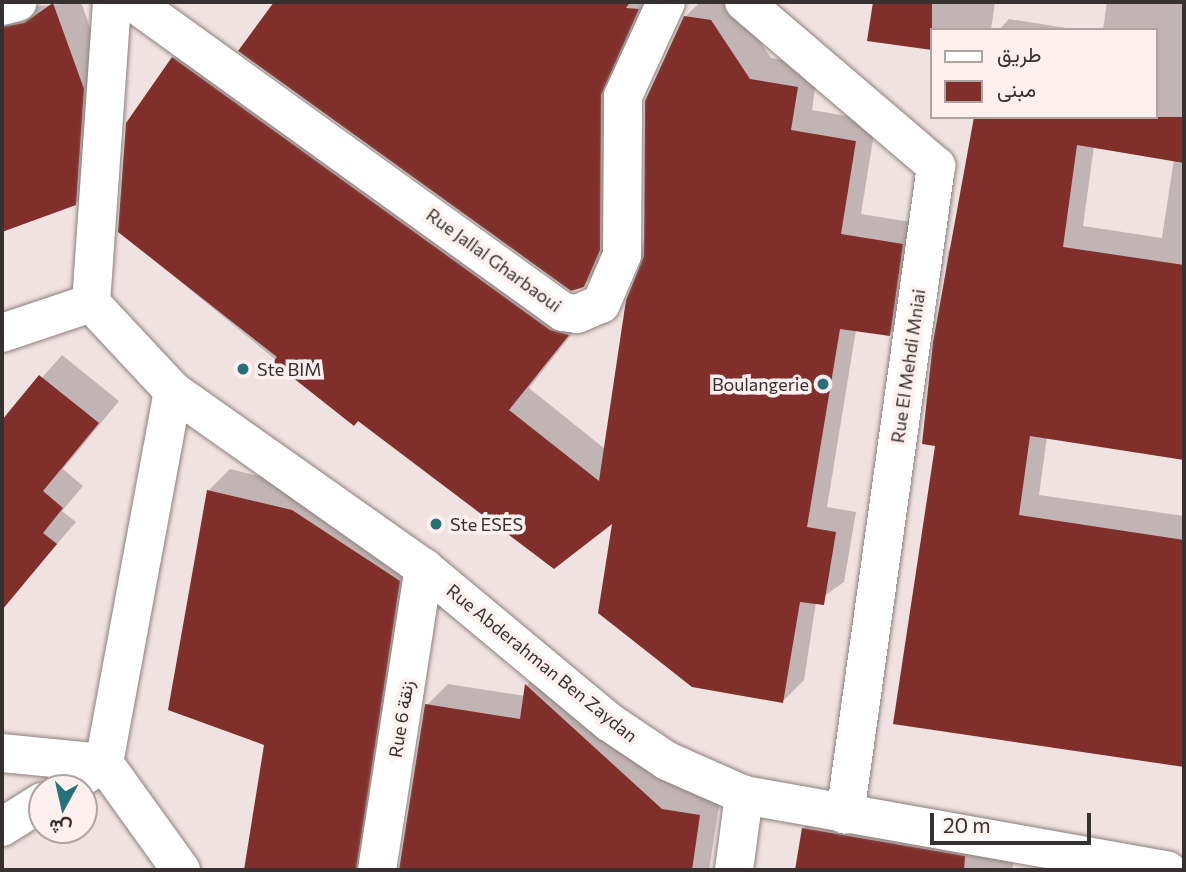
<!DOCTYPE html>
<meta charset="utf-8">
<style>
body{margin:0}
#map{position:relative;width:1186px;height:872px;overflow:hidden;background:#f0e2e1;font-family:Commissioner,Vazirmatn,sans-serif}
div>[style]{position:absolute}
.shadow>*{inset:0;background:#0003}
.building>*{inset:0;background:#802f2b}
.roads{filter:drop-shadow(0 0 2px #8b807e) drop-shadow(0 0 2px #8b807e)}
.street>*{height:38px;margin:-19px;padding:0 19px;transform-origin:19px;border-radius:19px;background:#fff}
.dots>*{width:19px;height:19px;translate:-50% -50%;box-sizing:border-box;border:4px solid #fdf0ee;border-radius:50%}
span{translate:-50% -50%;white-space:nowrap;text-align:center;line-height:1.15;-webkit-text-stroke:7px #fdf0ee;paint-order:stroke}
.street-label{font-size:18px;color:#363130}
.poi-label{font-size:18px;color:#363130}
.left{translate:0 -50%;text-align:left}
.right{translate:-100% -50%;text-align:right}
.frame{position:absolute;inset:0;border:4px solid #363130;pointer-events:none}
.legend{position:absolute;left:930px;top:28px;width:228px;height:91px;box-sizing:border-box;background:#fdf0ee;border:2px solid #ada4a2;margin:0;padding:9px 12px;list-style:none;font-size:21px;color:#363130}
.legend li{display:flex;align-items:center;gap:14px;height:35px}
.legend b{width:35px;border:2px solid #ada4a2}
.north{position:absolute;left:28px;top:774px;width:70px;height:70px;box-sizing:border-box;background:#fdf0ee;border:2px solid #ada4a2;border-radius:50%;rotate:188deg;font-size:19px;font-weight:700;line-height:28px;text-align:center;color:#363130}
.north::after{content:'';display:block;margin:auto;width:24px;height:32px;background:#28717a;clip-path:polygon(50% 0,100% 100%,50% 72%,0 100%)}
.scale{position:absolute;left:930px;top:813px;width:161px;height:32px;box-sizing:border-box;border:4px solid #363130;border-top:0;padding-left:9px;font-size:21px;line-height:24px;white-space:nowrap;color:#363130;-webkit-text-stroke:5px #fdf0ee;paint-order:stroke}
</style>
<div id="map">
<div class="shadow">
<i style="clip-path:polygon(2px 2px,30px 7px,81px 2px,104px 67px,96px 183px,75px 204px,2px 230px)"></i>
<i style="clip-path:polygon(276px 2px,653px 2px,605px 264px,583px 286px,241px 50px)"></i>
<i style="clip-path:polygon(700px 2px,734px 2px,771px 58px,818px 66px,812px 110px,876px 121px,861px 214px,923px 224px,911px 313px,889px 334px,856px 330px,827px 507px,856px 512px,844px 582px,816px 602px,804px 680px,783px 701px,615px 520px,358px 419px,354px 424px,120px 232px,173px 58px,194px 37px,588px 314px,529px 388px,605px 449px,685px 17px)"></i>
<i style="clip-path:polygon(875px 2px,995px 2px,991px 30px,932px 30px,932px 48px,869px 39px)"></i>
<i style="clip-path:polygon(evenodd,1107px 2px,1184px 2px,1184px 458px,1047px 437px,1039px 495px,1184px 516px,1184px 765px,895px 723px,937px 444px,924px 442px,948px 252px,959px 231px,976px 117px,1156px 117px,1156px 30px,1103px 30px,1107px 2px,1094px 146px,1174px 159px,1162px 238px,1083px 226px,1094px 146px)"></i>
<i style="clip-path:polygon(1009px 19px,1079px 30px,999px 30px)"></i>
<i style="clip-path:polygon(62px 355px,119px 401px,63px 469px,83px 486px,62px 511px,76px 522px,11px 597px,2px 589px,2px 423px)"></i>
<i style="clip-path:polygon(230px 469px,314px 489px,420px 560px,385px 867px,401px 869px,427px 705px,448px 684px,525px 696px,527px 685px,548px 664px,721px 794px,709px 870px,246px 870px,266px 744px,209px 490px)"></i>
<i style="clip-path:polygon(825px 807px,1017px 841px,1012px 870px,797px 870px,804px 828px)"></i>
</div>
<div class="building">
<i style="clip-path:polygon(274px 2px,630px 2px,626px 8px,639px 9px,601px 95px,600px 250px,584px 287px,571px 291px,238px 51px)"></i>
<i style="clip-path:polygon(873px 2px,932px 2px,932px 50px,867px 41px)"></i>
<i style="clip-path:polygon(53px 3px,84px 89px,76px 205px,2px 232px,2px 27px,24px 23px)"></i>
<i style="clip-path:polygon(684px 16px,711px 20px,750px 79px,798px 87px,791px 130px,856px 141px,841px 234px,903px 244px,890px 336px,840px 329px,807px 527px,836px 532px,824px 605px,800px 602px,783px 703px,692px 687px,598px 613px,612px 524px,554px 569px,358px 421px,354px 426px,273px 362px,277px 357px,118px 232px,126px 123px,172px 57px,550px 330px,569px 335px,509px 410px,599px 481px,626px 300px,644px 256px,645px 101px)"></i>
<i style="clip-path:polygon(974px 117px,1184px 117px,1184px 163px,1077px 145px,1063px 247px,1184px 265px,1184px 460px,1030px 436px,1019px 515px,1184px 540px,1184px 767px,893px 724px,935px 446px,922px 444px,933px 342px)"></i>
<i style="clip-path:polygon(39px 375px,99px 423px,43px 491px,63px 508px,43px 533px,57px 544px,2px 610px,2px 420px)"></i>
<i style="clip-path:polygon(207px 490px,292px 510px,400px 581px,356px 870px,244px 870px,264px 745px,168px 710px)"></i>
<i style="clip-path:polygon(525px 684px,662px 809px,700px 815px,692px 870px,399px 870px,425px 704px,520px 719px)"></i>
<i style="clip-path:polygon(802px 828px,965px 856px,964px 870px,795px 870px)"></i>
</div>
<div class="roads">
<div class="street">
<i style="left:133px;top:2px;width:530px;rotate:35.79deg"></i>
<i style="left:563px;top:312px;width:14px;rotate:8deg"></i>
<i style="left:577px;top:314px;width:26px;rotate:-23deg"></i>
<i style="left:601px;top:304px;width:53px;rotate:-66.8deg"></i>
<i style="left:622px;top:255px;width:159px;rotate:-89.6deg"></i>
<i style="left:623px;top:96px;width:103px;rotate:-65.4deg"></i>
<i style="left:744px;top:2px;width:253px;rotate:40.5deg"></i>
<i style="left:936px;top:166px;width:655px;rotate:97.98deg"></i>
<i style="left:2px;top:6px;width:16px;rotate:-14deg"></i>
<i style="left:91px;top:303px;width:120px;rotate:47deg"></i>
<i style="left:173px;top:391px;width:307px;rotate:35.2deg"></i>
<i style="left:424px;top:568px;width:241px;rotate:39.8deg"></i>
<i style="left:609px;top:722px;width:70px;rotate:33.9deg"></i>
<i style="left:667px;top:761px;width:84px;rotate:23.8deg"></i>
<i style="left:744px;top:795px;width:430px;rotate:10.1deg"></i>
<i style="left:91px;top:303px;width:302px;rotate:-86deg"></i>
<i style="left:2px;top:333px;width:94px;rotate:-18.6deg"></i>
<i style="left:2px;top:753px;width:102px;rotate:5.6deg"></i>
<i style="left:104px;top:763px;width:378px;rotate:-79.5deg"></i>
<i style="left:64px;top:788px;width:47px;rotate:-32deg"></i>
<i style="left:104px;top:763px;width:132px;rotate:54.3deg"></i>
<i style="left:2px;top:827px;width:47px;rotate:-32deg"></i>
<i style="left:377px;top:870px;width:306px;rotate:-81.2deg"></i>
<i style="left:734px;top:870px;width:76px;rotate:-82.4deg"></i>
</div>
</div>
<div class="dots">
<i style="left:243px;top:369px;background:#28717a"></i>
<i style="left:823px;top:384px;background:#28717a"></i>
<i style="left:436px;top:524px;background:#28717a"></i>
</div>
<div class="street-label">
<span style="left:494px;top:260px;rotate:36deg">Rue Jallal Gharbaoui</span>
<span style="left:908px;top:366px;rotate:-82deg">Rue El Mehdi Mniai</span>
<span style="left:542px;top:663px;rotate:39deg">Rue Abderahman Ben Zaydan</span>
<span style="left:401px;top:719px;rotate:-81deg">Rue 6 زنقة</span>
</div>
<div class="poi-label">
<span class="left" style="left:257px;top:369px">Ste BIM</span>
<span class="right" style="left:809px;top:384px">Boulangerie</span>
<span class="left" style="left:450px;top:524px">Ste ESES</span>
</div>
<div class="frame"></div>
<ul class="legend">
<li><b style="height:9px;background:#fff"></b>طريق</li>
<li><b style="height:19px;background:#802f2b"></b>مبنى</li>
</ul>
<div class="north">ش</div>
<div class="scale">20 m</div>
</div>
